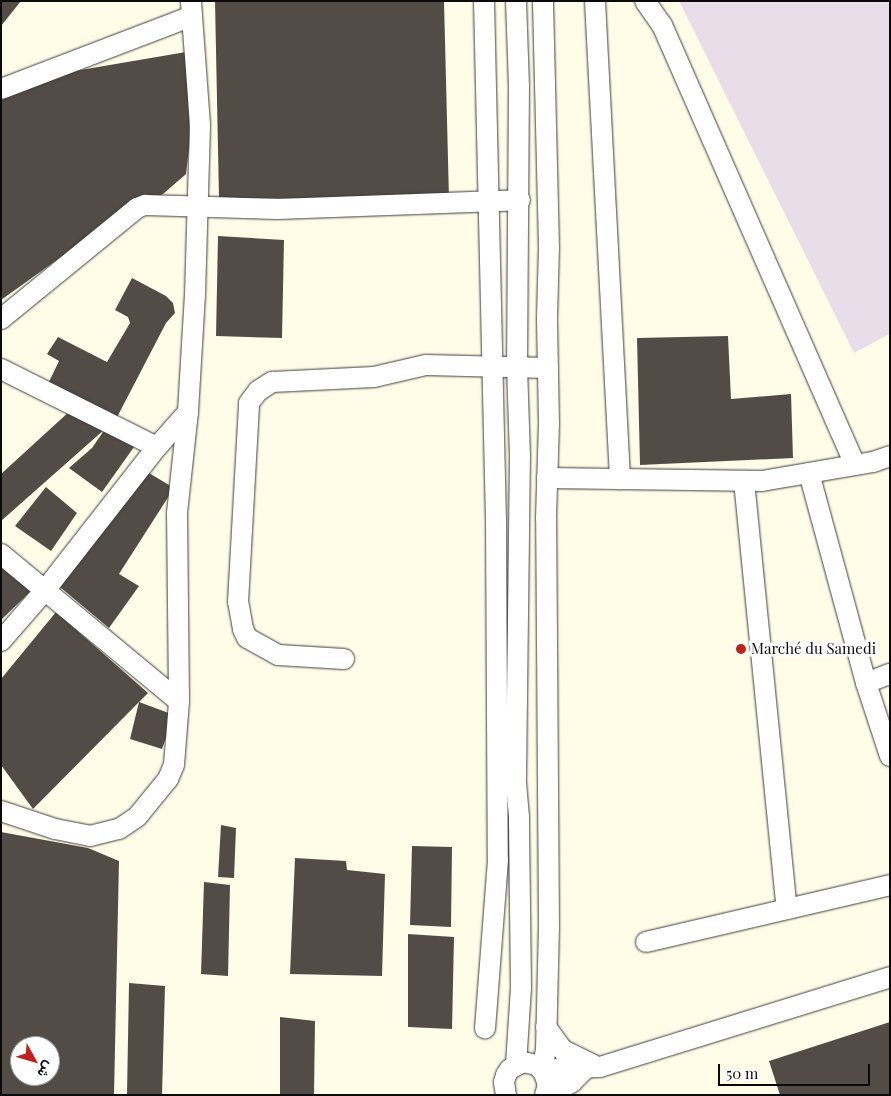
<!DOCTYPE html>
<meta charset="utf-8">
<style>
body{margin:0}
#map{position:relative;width:891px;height:1096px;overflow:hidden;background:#fffce7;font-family:"Playfair Display",Vazirmatn,serif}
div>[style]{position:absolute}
.industrial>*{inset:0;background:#eaddea}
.building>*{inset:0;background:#534c46}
.roads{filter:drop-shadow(0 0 1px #3d3d3d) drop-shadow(0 0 1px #3d3d3d)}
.minor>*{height:20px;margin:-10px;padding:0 10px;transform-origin:10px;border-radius:10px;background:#fff}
.dots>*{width:14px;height:14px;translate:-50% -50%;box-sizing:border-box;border:2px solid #fff;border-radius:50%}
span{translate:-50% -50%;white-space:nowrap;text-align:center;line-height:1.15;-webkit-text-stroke:5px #fff;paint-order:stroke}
.poi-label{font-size:15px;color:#0a0a0a}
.left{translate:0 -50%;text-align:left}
.frame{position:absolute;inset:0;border:2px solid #0a0a0a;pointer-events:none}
.north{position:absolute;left:10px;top:1036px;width:50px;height:50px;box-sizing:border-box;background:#fff;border:1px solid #9d9d9d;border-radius:50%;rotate:129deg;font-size:14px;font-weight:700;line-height:20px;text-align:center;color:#0a0a0a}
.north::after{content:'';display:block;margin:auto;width:18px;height:22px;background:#c2201a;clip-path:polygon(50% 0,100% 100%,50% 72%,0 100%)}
.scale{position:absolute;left:718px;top:1064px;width:152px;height:22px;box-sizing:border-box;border:2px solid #0a0a0a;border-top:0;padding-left:6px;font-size:15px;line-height:18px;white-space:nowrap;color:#0a0a0a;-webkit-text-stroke:4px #fff;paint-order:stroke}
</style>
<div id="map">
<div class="industrial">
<i style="clip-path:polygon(679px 1px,890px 1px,890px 334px,854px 353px)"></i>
</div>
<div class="building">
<i style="clip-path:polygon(1px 1px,21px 1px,1px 26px)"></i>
<i style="clip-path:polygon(215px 1px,444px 1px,449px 199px,219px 198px)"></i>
<i style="clip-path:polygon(186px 52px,190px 140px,186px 174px,163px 194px,142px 204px,93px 234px,1px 300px,1px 93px,57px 74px)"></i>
<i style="clip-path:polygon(218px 236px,284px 240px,282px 338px,216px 336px)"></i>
<i style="clip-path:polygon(132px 278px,166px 296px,173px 303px,175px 313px,166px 323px,114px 423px,46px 388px,59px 361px,47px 354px,58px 337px,107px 362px,130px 323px,128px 317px,115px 310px)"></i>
<i style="clip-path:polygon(728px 336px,731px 399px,791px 394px,793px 458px,640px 465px,637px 338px)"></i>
<i style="clip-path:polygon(71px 410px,105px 429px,134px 447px,102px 492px,69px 468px,92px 448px,105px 429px,1px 521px,1px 474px)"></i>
<i style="clip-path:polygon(144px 470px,174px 488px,119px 574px,139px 586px,109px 628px,60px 587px)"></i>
<i style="clip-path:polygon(46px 487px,77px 513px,51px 551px,15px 526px)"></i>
<i style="clip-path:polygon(1px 566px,32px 590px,1px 620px)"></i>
<i style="clip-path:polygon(56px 612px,148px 693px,139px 702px,174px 715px,162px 749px,130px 739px,139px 702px,33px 809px,1px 765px,1px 679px)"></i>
<i style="clip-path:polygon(221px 825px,236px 828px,234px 878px,218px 877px)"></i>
<i style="clip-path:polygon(evenodd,1px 832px,88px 848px,119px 861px,114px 1095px,1px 1095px,1px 832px,20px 1046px,50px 1046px,50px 1076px,20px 1076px,20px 1046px)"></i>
<i style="clip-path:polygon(412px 846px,452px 847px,451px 927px,410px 925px)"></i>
<i style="clip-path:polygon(295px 858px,346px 861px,347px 870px,385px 874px,382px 976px,290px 974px)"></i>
<i style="clip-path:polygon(204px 882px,230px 885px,228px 976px,201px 974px)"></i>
<i style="clip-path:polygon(408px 934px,454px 937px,452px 1029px,408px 1027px)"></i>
<i style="clip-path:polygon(129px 983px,165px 986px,162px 1095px,127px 1095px)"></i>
<i style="clip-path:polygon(280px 1017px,315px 1021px,314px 1095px,280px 1095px)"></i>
<i style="clip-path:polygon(890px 1022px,890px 1095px,780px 1095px,769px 1061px)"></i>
</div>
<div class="roads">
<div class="minor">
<i style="left:484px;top:1px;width:519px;rotate:88.68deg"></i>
<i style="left:496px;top:520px;width:340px;rotate:89.7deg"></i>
<i style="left:498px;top:860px;width:169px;rotate:94.4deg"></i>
<i style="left:595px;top:1px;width:479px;rotate:87deg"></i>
<i style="left:645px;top:1px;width:29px;rotate:55deg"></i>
<i style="left:662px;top:25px;width:480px;rotate:66.3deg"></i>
<i style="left:1px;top:89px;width:204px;rotate:-20.9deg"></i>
<i style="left:1px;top:319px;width:176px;rotate:-39.2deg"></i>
<i style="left:137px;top:208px;width:9px;rotate:-21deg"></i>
<i style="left:145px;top:205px;width:133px;rotate:1.7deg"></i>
<i style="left:278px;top:209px;width:242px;rotate:-2.1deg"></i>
<i style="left:1px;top:369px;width:174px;rotate:26.6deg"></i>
<i style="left:809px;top:473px;width:218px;rotate:74.8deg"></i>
<i style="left:866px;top:683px;width:77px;rotate:71.8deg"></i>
<i style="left:547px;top:478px;width:215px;rotate:0.8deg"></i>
<i style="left:762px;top:481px;width:113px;rotate:-9.7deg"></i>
<i style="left:873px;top:462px;width:18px;rotate:-19deg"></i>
<i style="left:744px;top:481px;width:430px;rotate:84.3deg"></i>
<i style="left:1px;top:554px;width:231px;rotate:39.6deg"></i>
<i style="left:1px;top:641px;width:69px;rotate:-49.1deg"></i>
<i style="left:46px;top:589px;width:180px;rotate:-52deg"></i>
<i style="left:157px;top:447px;width:47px;rotate:-48.5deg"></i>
<i style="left:188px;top:412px;width:117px;rotate:-86.6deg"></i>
<i style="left:195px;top:295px;width:170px;rotate:-88.3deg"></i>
<i style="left:200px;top:125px;width:124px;rotate:-94.2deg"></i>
<i style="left:344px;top:659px;width:66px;rotate:-176.5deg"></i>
<i style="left:278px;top:655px;width:35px;rotate:-151deg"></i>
<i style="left:247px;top:638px;width:10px;rotate:-114deg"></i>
<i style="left:243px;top:629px;width:27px;rotate:-100deg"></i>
<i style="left:238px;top:602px;width:199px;rotate:-86.8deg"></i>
<i style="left:249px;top:403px;width:15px;rotate:-53deg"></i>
<i style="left:258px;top:391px;width:17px;rotate:-33deg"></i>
<i style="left:272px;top:382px;width:102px;rotate:-2.8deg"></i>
<i style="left:374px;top:377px;width:53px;rotate:-13deg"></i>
<i style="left:426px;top:365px;width:122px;rotate:1.4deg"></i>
<i style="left:866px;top:683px;width:26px;rotate:-21deg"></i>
<i style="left:1px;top:811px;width:57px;rotate:18.4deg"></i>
<i style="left:55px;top:829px;width:36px;rotate:11deg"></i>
<i style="left:90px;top:836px;width:30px;rotate:-14deg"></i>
<i style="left:119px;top:829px;width:22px;rotate:-34deg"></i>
<i style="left:137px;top:817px;width:49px;rotate:-50.8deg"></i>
<i style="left:168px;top:779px;width:15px;rotate:-67deg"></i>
<i style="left:174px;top:765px;width:64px;rotate:-85.5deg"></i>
<i style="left:179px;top:701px;width:188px;rotate:-90.6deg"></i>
<i style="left:177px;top:513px;width:102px;rotate:-83.8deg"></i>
<i style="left:646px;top:942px;width:251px;rotate:-13.1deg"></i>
<i style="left:546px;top:1027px;width:29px;rotate:54deg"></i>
<i style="left:563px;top:1050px;width:34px;rotate:26deg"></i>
<i style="left:516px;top:1065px;width:77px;rotate:-86.3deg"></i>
<i style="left:521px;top:988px;width:171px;rotate:-90.7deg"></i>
<i style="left:519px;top:817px;width:38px;rotate:-95deg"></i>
<i style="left:516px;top:779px;width:322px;rotate:-89.3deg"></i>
<i style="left:520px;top:457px;width:89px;rotate:-91.9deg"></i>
<i style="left:517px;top:368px;width:282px;rotate:-89.6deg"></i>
<i style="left:519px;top:86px;width:85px;rotate:-92deg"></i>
<i style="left:542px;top:1070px;width:21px;rotate:-79deg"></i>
<i style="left:546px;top:1049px;width:121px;rotate:-88.6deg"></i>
<i style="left:549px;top:928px;width:410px;rotate:-90.4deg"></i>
<i style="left:546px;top:518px;width:94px;rotate:-88.2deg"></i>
<i style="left:549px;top:424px;width:106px;rotate:-91.1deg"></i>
<i style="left:547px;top:318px;width:70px;rotate:-88.4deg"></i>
<i style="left:549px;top:248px;width:247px;rotate:-91.4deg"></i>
<i style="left:544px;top:1073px;width:17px;rotate:-17deg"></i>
<i style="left:560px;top:1068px;width:40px;rotate:-1.4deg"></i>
<i style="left:600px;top:1067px;width:304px;rotate:-17.2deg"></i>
<i style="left:506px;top:1095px;width:13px;rotate:-99deg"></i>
<i style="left:504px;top:1082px;width:7px;rotate:-74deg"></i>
<i style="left:506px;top:1075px;width:7px;rotate:-56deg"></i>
<i style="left:510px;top:1069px;width:15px;rotate:-28deg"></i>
<i style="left:523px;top:1062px;width:14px;rotate:12deg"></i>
<i style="left:537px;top:1065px;width:11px;rotate:49deg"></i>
<i style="left:544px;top:1073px;width:13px;rotate:72deg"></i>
<i style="left:548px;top:1085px;width:10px;rotate:107deg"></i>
<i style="left:548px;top:1095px;width:27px;rotate:-28deg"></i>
<i style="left:572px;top:1082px;width:20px;rotate:-45deg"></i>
</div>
</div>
<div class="dots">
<i style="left:741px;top:649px;background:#c2201a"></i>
</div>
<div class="poi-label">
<span class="left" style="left:751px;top:649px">Marché du Samedi</span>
</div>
<div class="frame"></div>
<div class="north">ش</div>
<div class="scale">50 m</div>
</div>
